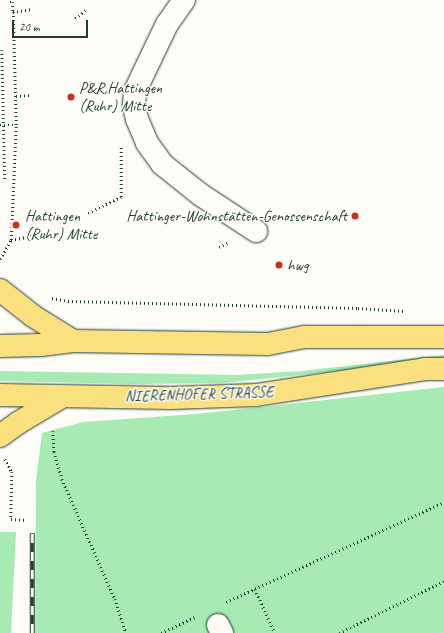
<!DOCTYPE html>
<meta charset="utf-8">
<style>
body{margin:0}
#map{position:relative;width:444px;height:633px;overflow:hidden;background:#fdfcf7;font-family:Caveat,sans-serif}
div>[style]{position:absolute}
.green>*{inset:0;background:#a8eab4}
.path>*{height:2.5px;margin-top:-1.25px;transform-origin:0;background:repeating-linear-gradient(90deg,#1f3d34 0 1px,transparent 0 4px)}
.roads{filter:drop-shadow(0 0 1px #1f3d34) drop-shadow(0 0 1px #1f3d34)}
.minor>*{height:22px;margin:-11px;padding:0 11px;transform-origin:11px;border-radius:11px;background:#fdfcf7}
.major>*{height:22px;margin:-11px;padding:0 11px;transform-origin:11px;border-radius:11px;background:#fbe080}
.rail>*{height:4.5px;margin-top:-2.25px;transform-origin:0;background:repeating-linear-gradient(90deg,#fdfcf7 0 9px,#1f3d34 0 18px);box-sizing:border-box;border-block:1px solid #1f3d34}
.dots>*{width:11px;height:11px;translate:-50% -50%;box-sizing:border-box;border:2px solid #fdfcf7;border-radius:50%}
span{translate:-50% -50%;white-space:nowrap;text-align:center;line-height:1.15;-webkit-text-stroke:3px #fdfcf7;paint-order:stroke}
.poi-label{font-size:16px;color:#1f3d34}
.left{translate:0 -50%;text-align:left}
.right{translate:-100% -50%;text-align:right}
.street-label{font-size:16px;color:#1f3d34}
.scale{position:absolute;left:12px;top:20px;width:76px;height:18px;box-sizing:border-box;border:2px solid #1f3d34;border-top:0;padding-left:5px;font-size:12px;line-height:14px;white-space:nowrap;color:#1f3d34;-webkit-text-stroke:3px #fdfcf7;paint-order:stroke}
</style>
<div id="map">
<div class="green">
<i style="clip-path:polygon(444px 355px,444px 360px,223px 383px,129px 384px,0 381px,0 371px,237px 375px,301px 371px)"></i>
<i style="clip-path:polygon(444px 387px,444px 633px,35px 633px,36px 480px,42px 433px,83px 422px,196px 414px)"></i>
<i style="clip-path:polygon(0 532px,16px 532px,11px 633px,0 633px)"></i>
</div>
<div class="path">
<i style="left:10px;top:2px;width:3px"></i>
<i style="left:13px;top:2px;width:10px;rotate:90deg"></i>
<i style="left:75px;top:18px;width:14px;rotate:-36deg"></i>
<i style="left:2px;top:50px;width:131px;rotate:88.7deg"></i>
<i style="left:16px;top:96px;width:15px;rotate:-4deg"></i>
<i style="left:0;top:125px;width:16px"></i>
<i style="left:88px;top:213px;width:37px;rotate:-26deg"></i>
<i style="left:121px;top:197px;width:52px;rotate:-90deg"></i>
<i style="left:11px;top:240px;width:25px;rotate:-11deg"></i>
<i style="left:219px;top:247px;width:11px;rotate:-27deg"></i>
<i style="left:0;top:259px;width:22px;rotate:-60deg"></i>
<i style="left:11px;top:240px;width:115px;rotate:-87.5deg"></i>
<i style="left:16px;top:125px;width:113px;rotate:-91.5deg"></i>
<i style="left:13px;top:12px;width:18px;rotate:-9deg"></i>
<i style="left:52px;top:298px;width:16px;rotate:11deg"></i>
<i style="left:68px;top:301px;width:290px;rotate:1.4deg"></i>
<i style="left:358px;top:308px;width:46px;rotate:3.7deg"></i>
<i style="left:53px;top:431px;width:21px;rotate:87deg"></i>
<i style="left:54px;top:452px;width:28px;rotate:73deg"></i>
<i style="left:62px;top:479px;width:131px;rotate:66.2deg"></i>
<i style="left:115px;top:599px;width:36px;rotate:72deg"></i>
<i style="left:5px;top:459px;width:15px;rotate:62deg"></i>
<i style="left:12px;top:472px;width:47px;rotate:91.2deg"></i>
<i style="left:11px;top:519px;width:16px;rotate:4deg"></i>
<i style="left:255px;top:589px;width:48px;rotate:65.6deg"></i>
<i style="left:226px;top:602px;width:240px;rotate:-24.6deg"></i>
<i style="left:161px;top:633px;width:38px;rotate:-25deg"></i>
<i style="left:339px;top:633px;width:117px;rotate:-26.3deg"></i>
</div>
<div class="roads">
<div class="minor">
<i style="left:184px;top:0;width:29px;rotate:125deg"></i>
<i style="left:167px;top:24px;width:74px;rotate:115.5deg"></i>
<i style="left:135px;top:91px;width:15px;rotate:94deg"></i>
<i style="left:134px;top:106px;width:13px;rotate:77deg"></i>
<i style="left:137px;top:119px;width:26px;rotate:67deg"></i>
<i style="left:147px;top:143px;width:26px;rotate:54deg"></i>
<i style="left:162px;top:164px;width:50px;rotate:38.5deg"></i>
<i style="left:201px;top:195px;width:66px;rotate:33.2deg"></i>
<i style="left:218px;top:625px;width:9px;rotate:63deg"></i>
</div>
<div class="major">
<i style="left:0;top:290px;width:42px;rotate:38.2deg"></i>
<i style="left:33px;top:316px;width:47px;rotate:32deg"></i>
<i style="left:0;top:346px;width:41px;rotate:-1.4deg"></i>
<i style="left:41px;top:345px;width:32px;rotate:-7deg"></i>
<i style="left:73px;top:341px;width:195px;rotate:0.9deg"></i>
<i style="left:268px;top:344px;width:38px;rotate:-11deg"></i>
<i style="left:305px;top:337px;width:139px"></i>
<i style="left:0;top:395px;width:171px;rotate:1deg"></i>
<i style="left:171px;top:398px;width:85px;rotate:-2deg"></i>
<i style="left:256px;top:395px;width:171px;rotate:-8.7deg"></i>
<i style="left:425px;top:369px;width:19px"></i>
<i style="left:0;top:436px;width:22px;rotate:-36deg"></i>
<i style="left:18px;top:423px;width:52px;rotate:-31deg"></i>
</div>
</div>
<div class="rail">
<i style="left:32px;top:633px;width:100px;rotate:-90deg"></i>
</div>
<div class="dots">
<i style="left:71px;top:97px;background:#c8321e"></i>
<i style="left:355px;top:216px;background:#c8321e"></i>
<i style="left:16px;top:225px;background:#c8321e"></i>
<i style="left:279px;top:265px;background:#c8321e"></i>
</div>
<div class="poi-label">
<span class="left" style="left:79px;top:97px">P&amp;R,Hattingen<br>(Ruhr) Mitte</span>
<span class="left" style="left:25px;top:225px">Hattingen<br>(Ruhr) Mitte</span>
<span class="right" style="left:347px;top:216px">Hattinger-Wohnstätten-Genossenschaft</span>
<span class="left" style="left:287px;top:265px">hwg</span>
</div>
<div class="street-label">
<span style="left:199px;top:394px;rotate:-2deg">NIERENHOFER STRASSE</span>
</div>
<div class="scale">20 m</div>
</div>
